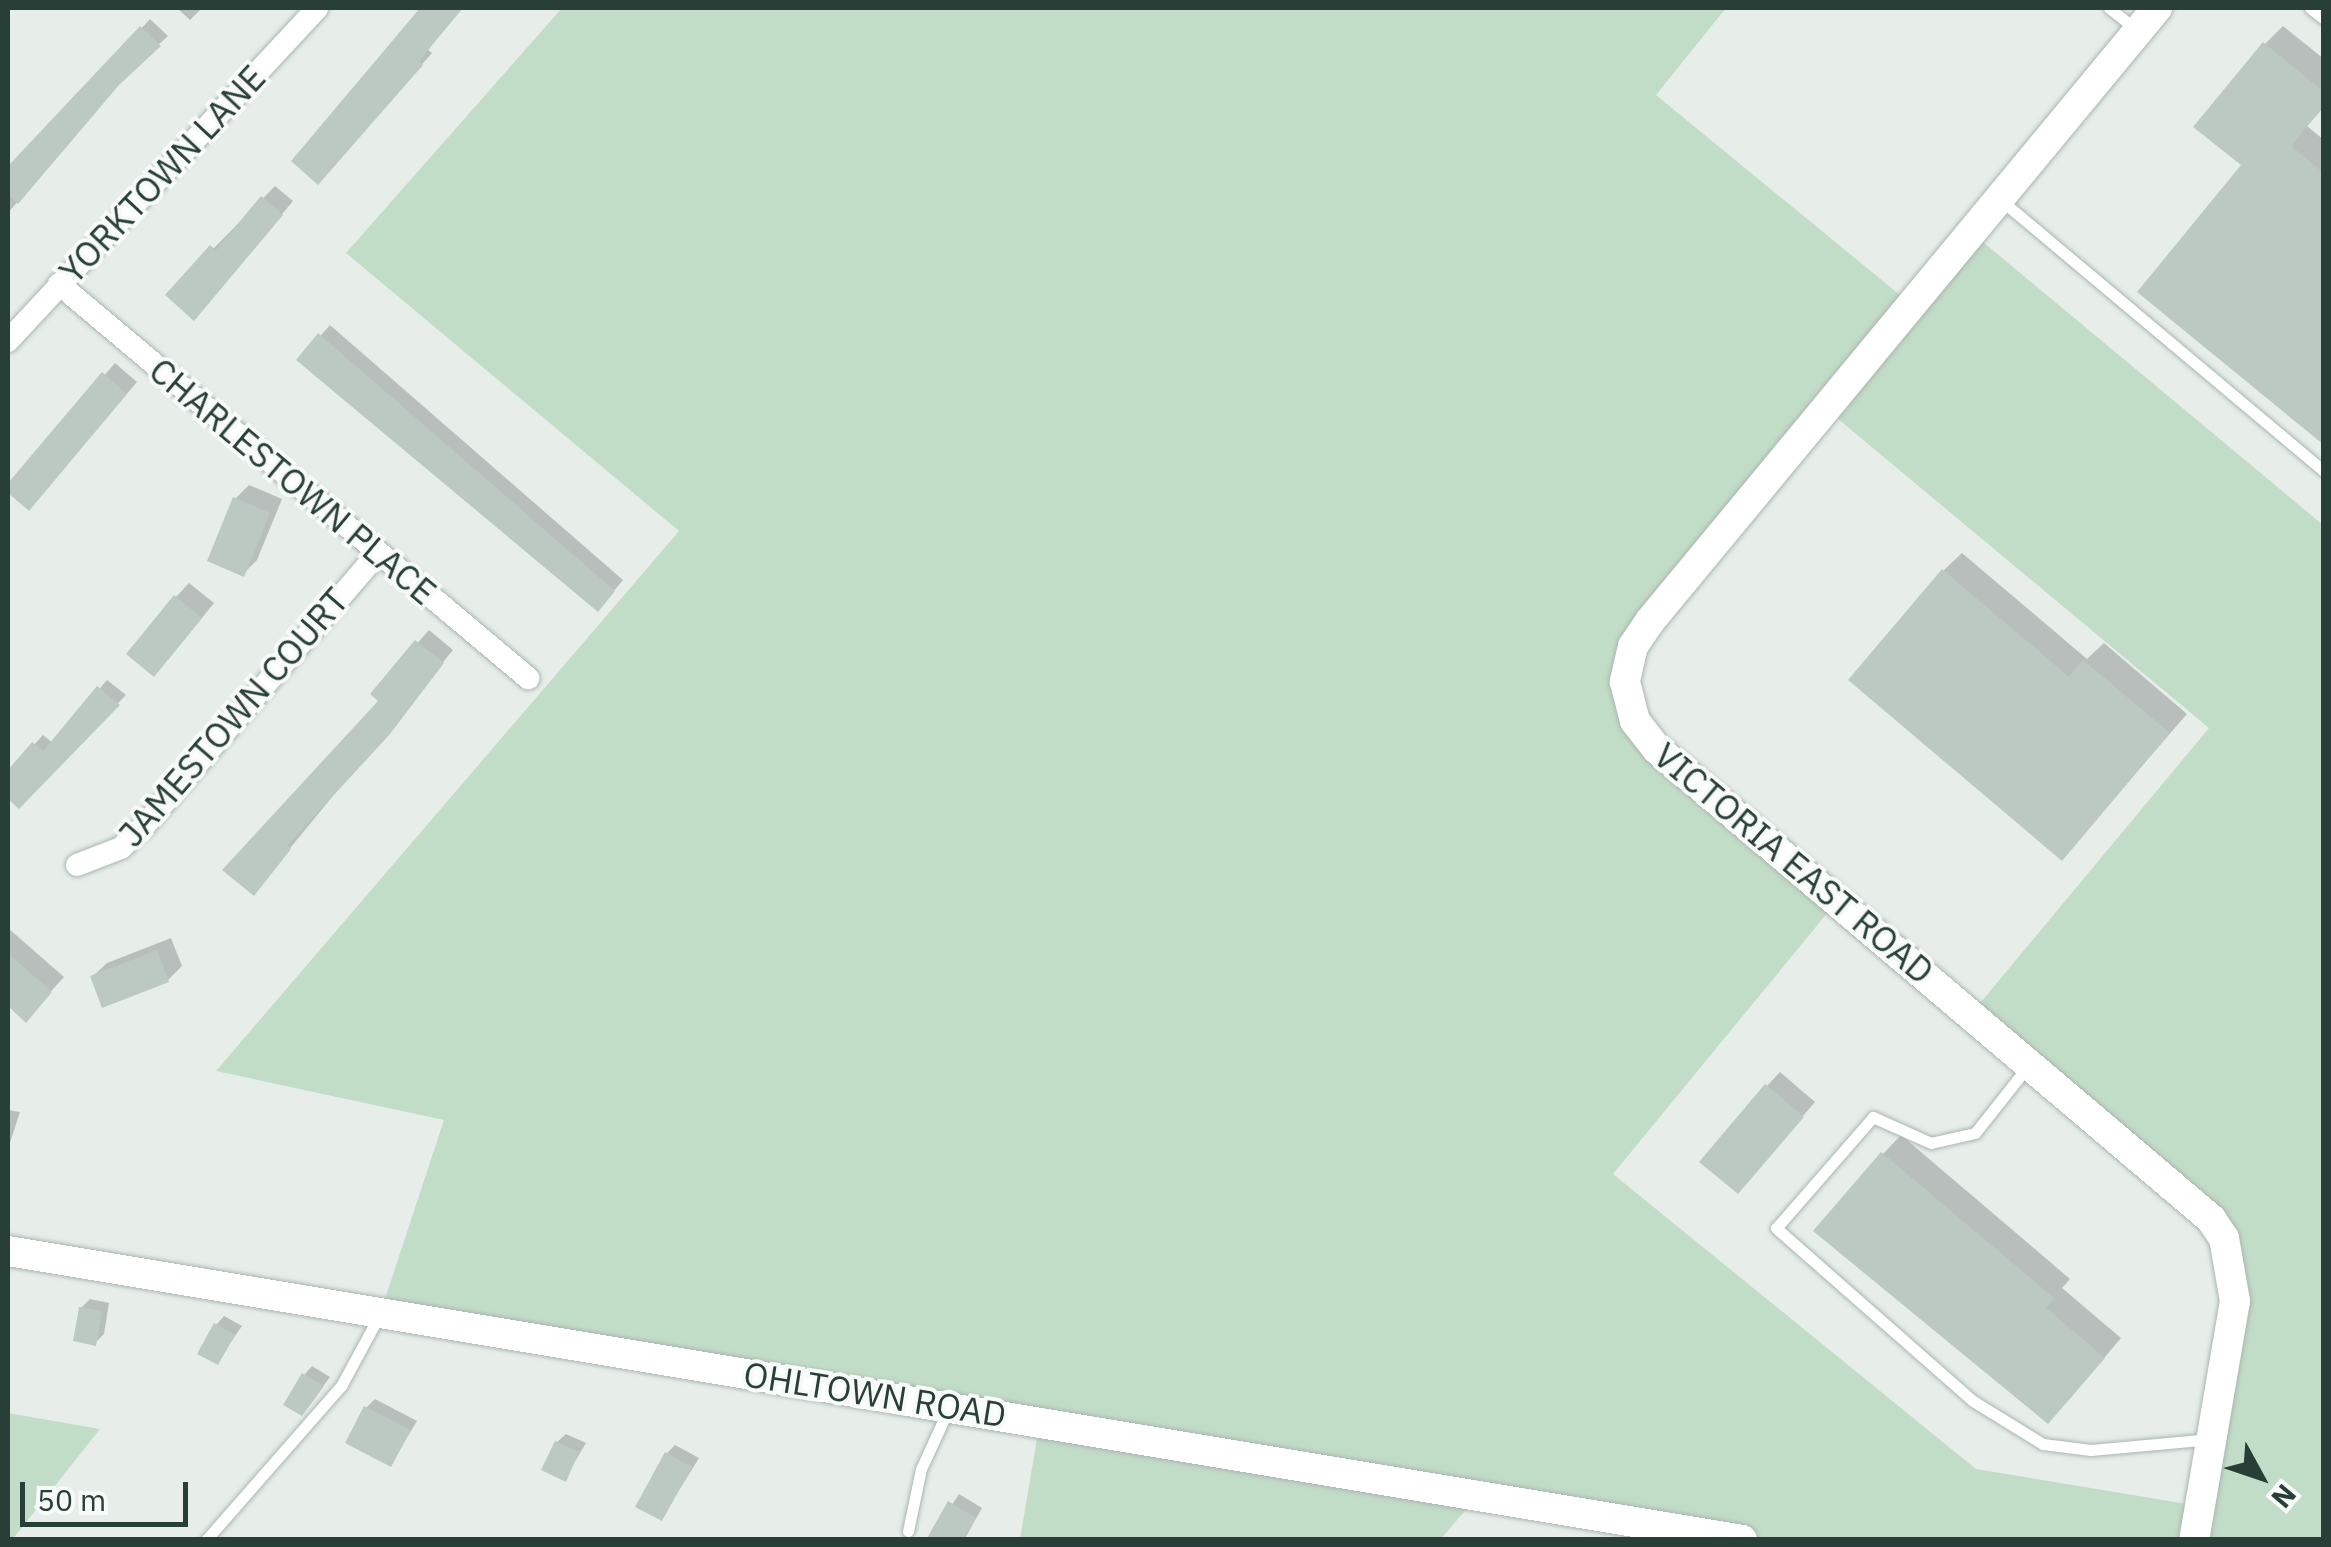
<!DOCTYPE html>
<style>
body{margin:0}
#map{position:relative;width:2331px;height:1547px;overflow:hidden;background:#e7eeea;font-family:"IBM Plex Sans",sans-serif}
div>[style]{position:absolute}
.green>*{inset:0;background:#c2ddc7}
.shadow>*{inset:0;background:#0003}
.building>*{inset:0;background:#bcc9c3}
.roads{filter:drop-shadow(0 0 2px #aab6b0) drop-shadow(0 0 2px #aab6b0)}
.lane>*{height:11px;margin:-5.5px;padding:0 5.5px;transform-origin:5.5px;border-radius:5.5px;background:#fff}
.street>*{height:22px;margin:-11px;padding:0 11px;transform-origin:11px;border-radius:11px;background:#fff}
.secondary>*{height:30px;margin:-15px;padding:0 15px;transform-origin:15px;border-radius:15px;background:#fff}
span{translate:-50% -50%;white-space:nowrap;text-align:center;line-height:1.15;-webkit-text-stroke:8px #f7faf8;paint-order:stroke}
.street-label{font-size:35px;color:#273f36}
.frame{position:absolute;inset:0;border:10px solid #273f36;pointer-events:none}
.north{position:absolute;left:2211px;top:1427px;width:100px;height:100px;-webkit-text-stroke:8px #f7faf8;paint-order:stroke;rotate:130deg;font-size:28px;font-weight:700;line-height:40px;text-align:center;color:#273f36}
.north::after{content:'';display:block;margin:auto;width:35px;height:45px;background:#273f36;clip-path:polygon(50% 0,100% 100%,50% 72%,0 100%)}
.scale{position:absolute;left:20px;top:1482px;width:168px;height:45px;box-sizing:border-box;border:5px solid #273f36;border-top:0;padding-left:12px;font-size:30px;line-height:35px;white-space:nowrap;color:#273f36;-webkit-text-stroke:8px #f7faf8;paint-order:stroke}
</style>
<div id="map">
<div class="green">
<i style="clip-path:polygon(evenodd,562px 8px,1726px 8px,1656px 95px,1911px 304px,1971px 232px,2323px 525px,2323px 1539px,1711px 1539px,1479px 1494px,1441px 1539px,1020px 1539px,1040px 1421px,380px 1314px,444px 1120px,216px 1071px,679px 531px,346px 253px,562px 8px,1826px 409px,2209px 728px,1971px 1014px,2233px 1260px,2199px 1506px,1976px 1469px,1613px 1174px,1838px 900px,1627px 701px,1650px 621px,1826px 409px)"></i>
<i style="clip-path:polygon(8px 1413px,100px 1429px,12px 1540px,8px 1539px)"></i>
</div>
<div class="shadow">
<i style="clip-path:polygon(177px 8px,202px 8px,190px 20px)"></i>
<i style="clip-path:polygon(427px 8px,461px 8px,427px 49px,432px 53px,328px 171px)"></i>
<i style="clip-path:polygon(150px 19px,168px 36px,123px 77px,8px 213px,8px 175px)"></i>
<i style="clip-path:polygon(2283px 26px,2324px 59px,2324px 107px,2307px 126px,2324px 140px,2324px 441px,2244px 165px,2265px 44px)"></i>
<i style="clip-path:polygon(275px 186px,293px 201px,206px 306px,168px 295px)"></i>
<i style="clip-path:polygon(330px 325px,623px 580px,607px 599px,300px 359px)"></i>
<i style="clip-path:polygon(115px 363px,137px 382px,29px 508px,8px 487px)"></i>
<i style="clip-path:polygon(249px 485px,282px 499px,257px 560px,243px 574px,235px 499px)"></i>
<i style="clip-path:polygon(1962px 553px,2087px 659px,2104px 643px,2187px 714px,2062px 858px,1943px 571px)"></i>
<i style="clip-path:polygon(189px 583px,214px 603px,168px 660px,176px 597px)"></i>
<i style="clip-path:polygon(429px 630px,453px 650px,254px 892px,382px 701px,373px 694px)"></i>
<i style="clip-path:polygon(107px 680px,126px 695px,19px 806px,8px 796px,8px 774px,43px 735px,53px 743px)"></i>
<i style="clip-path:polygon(8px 928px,64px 977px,26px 1019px,8px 1003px)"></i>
<i style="clip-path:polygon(171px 938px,182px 966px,168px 980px,93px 976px,107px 963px)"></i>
<i style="clip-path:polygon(1780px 1072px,1815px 1102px,1751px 1177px,1767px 1086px)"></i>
<i style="clip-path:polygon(8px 1110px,20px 1112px,8px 1149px)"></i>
<i style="clip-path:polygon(1901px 1135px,2070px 1279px,2062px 1288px,2121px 1338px,2067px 1402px,1883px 1154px)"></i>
<i style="clip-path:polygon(90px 1299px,109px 1303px,104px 1334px,95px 1343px,81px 1308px)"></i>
<i style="clip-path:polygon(224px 1316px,242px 1326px,217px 1362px,216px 1325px)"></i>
<i style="clip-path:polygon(312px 1366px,330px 1377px,310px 1404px,304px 1375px)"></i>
<i style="clip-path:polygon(375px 1399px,417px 1421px,391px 1464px,366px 1408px)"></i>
<i style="clip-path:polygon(566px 1434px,586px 1443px,565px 1478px,557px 1442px)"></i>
<i style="clip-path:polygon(675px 1445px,699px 1458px,662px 1518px,667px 1453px)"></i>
<i style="clip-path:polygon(959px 1494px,982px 1508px,964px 1540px,929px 1540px)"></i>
</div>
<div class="building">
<i style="clip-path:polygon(420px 8px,463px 8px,419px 61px,423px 65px,318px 185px,291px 161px)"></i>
<i style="clip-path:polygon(140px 26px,161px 46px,119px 85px,18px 204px,8px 194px,8px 166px)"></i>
<i style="clip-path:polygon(2263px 42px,2324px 92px,2324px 106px,2291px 146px,2324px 173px,2324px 445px,2137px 292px,2241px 165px,2193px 127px)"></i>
<i style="clip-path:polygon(261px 196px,283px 215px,194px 321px,165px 295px,210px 245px,216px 250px)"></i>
<i style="clip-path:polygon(318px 333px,615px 591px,598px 612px,296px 360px)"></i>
<i style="clip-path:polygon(102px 372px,127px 394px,29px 511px,8px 493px,8px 483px)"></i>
<i style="clip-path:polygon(233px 497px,270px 513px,244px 577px,207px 561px)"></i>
<i style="clip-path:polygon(1942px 569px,2069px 677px,2083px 660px,2170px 733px,2062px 861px,1848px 680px)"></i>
<i style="clip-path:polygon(174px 595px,202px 618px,154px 677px,126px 654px)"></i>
<i style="clip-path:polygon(415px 640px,444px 663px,390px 734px,287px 846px,291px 849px,254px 896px,222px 870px,378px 701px,370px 694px)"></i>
<i style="clip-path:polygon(97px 686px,120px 705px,19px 809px,8px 799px,8px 770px,32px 742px,43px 751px)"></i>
<i style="clip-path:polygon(157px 950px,169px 982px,102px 1008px,90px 976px)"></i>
<i style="clip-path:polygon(8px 953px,52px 992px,26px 1023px,8px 1006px)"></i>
<i style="clip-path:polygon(1765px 1084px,1804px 1117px,1738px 1194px,1699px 1162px)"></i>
<i style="clip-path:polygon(1881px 1152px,2054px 1298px,2046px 1308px,2105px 1358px,2048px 1424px,1813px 1231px)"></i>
<i style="clip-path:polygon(79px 1307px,102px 1311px,96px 1346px,73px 1341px)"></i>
<i style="clip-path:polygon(214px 1323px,235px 1335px,218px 1365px,197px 1354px)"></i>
<i style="clip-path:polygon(302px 1373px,324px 1386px,302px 1416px,283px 1405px)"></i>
<i style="clip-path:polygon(364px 1406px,411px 1430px,391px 1467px,345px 1443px)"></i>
<i style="clip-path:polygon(555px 1441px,579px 1452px,566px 1482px,541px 1470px)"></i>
<i style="clip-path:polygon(665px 1452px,692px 1467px,662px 1521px,635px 1507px)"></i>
<i style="clip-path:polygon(948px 1501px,976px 1518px,962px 1540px,926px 1540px)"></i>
</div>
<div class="roads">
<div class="lane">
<i style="left:2109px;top:8px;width:36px;rotate:38deg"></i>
<i style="left:2310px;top:8px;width:18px;rotate:38deg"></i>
<i style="left:2002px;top:201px;width:420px;rotate:40deg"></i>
<i style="left:2028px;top:1066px;width:85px;rotate:128.3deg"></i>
<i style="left:1975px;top:1133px;width:45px;rotate:167.2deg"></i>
<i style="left:1931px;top:1143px;width:64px;rotate:-155.9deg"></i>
<i style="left:1873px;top:1117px;width:147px;rotate:131.1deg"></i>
<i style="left:1776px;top:1228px;width:262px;rotate:41.3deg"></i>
<i style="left:1973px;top:1401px;width:82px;rotate:31.6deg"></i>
<i style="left:2043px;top:1444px;width:48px;rotate:7.1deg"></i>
<i style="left:2091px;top:1450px;width:121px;rotate:-5.2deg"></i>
<i style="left:908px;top:1531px;width:63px;rotate:-78.2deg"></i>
<i style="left:921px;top:1469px;width:65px;rotate:-65.4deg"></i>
<i style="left:206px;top:1540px;width:205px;rotate:-48.8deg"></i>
<i style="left:341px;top:1386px;width:82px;rotate:-61.6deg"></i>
</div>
<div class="street">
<i style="left:59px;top:284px;width:613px;rotate:40.03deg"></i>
<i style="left:8px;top:341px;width:454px;rotate:-47.1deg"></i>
<i style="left:77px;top:865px;width:47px;rotate:-21.1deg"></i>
<i style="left:121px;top:848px;width:33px;rotate:-44deg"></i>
<i style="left:145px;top:825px;width:358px;rotate:-49.4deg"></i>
</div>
<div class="secondary">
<i style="left:2157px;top:8px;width:795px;rotate:129.59deg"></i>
<i style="left:1650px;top:621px;width:30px;rotate:124deg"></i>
<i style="left:1633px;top:646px;width:37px;rotate:103deg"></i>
<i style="left:1625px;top:682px;width:40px;rotate:75.6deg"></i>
<i style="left:1635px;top:721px;width:36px;rotate:52deg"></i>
<i style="left:1657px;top:749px;width:727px;rotate:40.31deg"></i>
<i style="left:2211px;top:1219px;width:23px;rotate:56deg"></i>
<i style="left:2224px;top:1238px;width:64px;rotate:80.1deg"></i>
<i style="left:2235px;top:1301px;width:242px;rotate:99.7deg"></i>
<i style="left:8px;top:1251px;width:1758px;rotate:9.46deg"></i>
</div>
</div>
<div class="street-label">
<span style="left:162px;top:174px;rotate:-47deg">YORKTOWN LANE</span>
<span style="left:293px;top:481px;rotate:40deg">CHARLESTOWN PLACE</span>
<span style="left:233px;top:717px;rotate:-49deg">JAMESTOWN COURT</span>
<span style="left:1794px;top:863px;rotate:40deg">VICTORIA EAST ROAD</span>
<span style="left:875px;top:1394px;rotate:9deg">OHLTOWN ROAD</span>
</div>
<div class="frame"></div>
<div class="north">N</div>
<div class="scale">50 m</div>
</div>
